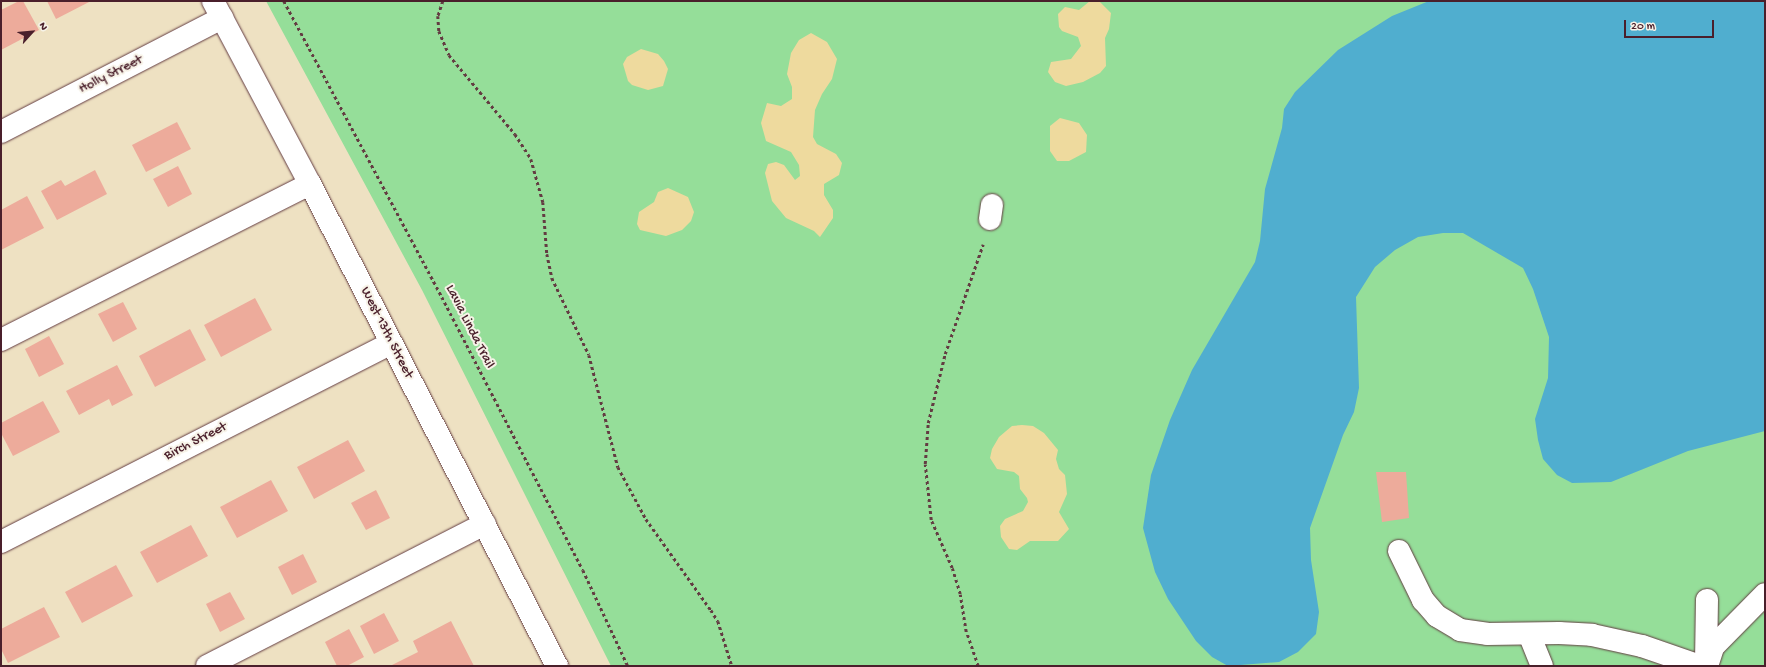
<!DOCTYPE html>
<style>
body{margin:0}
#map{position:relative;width:1766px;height:667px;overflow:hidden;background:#eee1c2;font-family:"Gochi Hand",sans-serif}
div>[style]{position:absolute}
.green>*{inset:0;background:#95de99}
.sand>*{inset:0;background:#eeda9e}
.water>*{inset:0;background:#50aecf}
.building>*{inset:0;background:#edab9b}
.path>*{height:2.5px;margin-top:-1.25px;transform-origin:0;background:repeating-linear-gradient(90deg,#633c42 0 3px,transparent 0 6px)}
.roads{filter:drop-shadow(0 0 1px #633c42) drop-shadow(0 0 1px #633c42)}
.minor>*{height:22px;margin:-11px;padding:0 11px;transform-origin:11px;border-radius:11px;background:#fff}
.major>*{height:22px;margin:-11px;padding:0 11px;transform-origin:11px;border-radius:11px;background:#fff}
span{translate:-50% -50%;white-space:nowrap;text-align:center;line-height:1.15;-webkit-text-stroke:4px #f7f3e8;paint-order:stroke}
.street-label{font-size:14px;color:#4a1f2b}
.frame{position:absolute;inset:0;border:2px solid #4a1f2b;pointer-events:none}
.north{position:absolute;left:12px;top:12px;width:40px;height:40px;-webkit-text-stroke:3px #f7f3e8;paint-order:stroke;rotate:63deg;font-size:11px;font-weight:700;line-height:16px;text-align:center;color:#4a1f2b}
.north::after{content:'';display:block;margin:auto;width:14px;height:18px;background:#4a1f2b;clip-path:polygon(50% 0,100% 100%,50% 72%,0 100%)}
.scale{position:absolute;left:1624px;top:20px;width:90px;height:18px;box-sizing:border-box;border:2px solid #4a1f2b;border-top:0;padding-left:5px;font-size:12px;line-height:14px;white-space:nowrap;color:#4a1f2b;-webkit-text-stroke:3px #f7f3e8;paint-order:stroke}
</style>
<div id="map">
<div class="green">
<i style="clip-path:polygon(266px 1px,1765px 1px,1765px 666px,611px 666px,422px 290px)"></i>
</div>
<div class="sand">
<i style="clip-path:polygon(1090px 1px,1099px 1px,1111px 13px,1109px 29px,1105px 38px,1106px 66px,1100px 73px,1083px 82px,1066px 86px,1055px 82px,1048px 72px,1051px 62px,1071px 59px,1081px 46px,1078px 37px,1062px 31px,1059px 27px,1058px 14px,1065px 7px,1079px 10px)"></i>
<i style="clip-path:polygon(811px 33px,827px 42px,837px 59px,832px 79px,822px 94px,815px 110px,813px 137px,817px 144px,836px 154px,842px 163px,839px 175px,824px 184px,824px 195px,833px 210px,833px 218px,820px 237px,814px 231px,786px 218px,772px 201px,765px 173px,768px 164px,776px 162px,784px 165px,795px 180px,800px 176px,799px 165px,791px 152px,766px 141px,761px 123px,767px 103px,781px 106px,792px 99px,792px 87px,787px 74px,791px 53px,799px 40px)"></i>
<i style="clip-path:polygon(641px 49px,658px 54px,664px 61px,668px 69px,663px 86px,648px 90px,632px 85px,628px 81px,623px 64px,627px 57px)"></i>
<i style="clip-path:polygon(1060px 118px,1079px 123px,1087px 135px,1086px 152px,1069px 161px,1057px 161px,1050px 151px,1050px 126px)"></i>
<i style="clip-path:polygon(668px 188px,688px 197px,694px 212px,691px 221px,682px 230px,666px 236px,640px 230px,637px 224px,639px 212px,654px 202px,658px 192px)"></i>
<i style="clip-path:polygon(1022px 425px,1033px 426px,1044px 433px,1058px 450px,1056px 459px,1059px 469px,1065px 475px,1067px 494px,1059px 512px,1069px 529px,1058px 541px,1030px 541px,1017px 550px,1009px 549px,1001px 537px,1000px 526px,1005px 519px,1023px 511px,1028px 502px,1027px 498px,1020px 489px,1019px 476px,1014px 472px,997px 469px,990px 458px,992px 449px,999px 437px,1012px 426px)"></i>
</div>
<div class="water">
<i style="clip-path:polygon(1429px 1px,1765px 1px,1765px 431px,1688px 451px,1611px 482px,1572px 483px,1557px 475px,1543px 459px,1538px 440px,1535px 419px,1548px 378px,1549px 337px,1533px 289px,1523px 268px,1463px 233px,1443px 233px,1418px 237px,1395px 250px,1375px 267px,1356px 297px,1359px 388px,1354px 412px,1343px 435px,1310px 528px,1311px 560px,1319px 612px,1316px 634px,1298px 652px,1279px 662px,1228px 666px,1212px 657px,1196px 641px,1168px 599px,1155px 572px,1143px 528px,1151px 475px,1170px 420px,1192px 370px,1255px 262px,1260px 241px,1265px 189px,1282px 128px,1284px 109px,1295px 92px,1338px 50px,1392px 16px)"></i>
</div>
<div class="building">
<i style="clip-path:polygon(19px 1px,23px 1px,39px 30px,1px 50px,1px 10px)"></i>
<i style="clip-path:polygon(47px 1px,91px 1px,56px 19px)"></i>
<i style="clip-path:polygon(177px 122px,191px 149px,146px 172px,132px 145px)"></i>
<i style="clip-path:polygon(178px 166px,192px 194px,168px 207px,153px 179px)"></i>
<i style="clip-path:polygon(95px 170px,107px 194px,57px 220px,41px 191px,61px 180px,65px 186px)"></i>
<i style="clip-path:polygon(27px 196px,44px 228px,1px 250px,1px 210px)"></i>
<i style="clip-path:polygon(255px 298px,272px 330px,221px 357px,204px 325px)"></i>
<i style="clip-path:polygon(123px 302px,137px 329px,113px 342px,98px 314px)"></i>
<i style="clip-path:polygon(190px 329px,206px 360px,155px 387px,139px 356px)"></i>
<i style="clip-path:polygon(49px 336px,64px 364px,39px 377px,25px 349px)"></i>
<i style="clip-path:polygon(117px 365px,133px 395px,112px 406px,109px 399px,79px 415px,66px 391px)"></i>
<i style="clip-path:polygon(43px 401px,60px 432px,13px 456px,1px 433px,1px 423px)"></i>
<i style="clip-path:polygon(348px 440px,365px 471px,314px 499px,297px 467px)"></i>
<i style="clip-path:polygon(1376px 472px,1406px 472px,1409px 518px,1382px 522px)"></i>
<i style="clip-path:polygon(271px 480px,288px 511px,237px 538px,220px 507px)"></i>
<i style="clip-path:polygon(376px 490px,390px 518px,366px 530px,351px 503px)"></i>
<i style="clip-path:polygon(191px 525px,208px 556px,157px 583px,140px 552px)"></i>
<i style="clip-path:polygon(303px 554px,317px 582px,292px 595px,278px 567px)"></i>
<i style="clip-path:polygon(116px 565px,133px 596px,82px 623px,65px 592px)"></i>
<i style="clip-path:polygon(230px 592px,245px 619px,220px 632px,206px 604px)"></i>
<i style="clip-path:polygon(44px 607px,60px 637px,8px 663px,1px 649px,1px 629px)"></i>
<i style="clip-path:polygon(384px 613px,399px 641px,374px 654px,360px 626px)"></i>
<i style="clip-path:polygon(451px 621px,474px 666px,390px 666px,418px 652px,413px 641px)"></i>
<i style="clip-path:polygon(349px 629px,364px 657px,347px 666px,337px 666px,325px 642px)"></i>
</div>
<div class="path">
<i style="left:284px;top:1px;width:336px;rotate:61.9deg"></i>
<i style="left:442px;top:297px;width:307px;rotate:62.7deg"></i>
<i style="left:583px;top:570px;width:106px;rotate:64.9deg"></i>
<i style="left:443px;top:1px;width:16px;rotate:108deg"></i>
<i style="left:438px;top:16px;width:15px;rotate:86deg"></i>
<i style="left:439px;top:31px;width:26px;rotate:67deg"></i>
<i style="left:449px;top:55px;width:103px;rotate:50.1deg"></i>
<i style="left:515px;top:134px;width:30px;rotate:57deg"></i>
<i style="left:531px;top:159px;width:45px;rotate:74.4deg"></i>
<i style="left:543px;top:202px;width:52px;rotate:85.6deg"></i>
<i style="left:547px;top:254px;width:25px;rotate:78deg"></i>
<i style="left:552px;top:278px;width:85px;rotate:64.3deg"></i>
<i style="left:589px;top:355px;width:116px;rotate:75.5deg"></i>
<i style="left:618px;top:467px;width:59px;rotate:61.7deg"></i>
<i style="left:646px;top:519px;width:112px;rotate:54.5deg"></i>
<i style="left:711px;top:610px;width:13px;rotate:58deg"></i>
<i style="left:718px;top:621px;width:47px;rotate:72.7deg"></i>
<i style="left:978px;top:666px;width:36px;rotate:-109deg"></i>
<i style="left:966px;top:632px;width:38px;rotate:-99deg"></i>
<i style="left:960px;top:594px;width:27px;rotate:-107deg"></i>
<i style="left:952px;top:568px;width:52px;rotate:-113.6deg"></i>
<i style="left:931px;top:520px;width:56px;rotate:-96.1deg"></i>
<i style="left:925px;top:464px;width:41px;rotate:-85.8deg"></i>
<i style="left:928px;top:423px;width:71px;rotate:-76.2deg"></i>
<i style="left:945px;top:354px;width:116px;rotate:-70.9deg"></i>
</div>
<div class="roads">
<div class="minor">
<i style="left:1px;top:132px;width:249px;rotate:-27.3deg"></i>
<i style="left:990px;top:219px;width:14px;rotate:-82deg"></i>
<i style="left:1px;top:340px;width:346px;rotate:-26.8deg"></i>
<i style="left:1px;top:542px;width:438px;rotate:-27deg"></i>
<i style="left:1399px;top:551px;width:55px;rotate:63.9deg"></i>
<i style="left:1423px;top:600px;width:21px;rotate:49deg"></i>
<i style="left:1437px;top:616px;width:27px;rotate:31deg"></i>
<i style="left:1460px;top:630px;width:27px;rotate:8deg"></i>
<i style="left:1487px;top:634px;width:72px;rotate:-0.8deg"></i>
<i style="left:1559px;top:633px;width:33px;rotate:3deg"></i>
<i style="left:1592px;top:635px;width:51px;rotate:12.4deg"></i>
<i style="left:1642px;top:646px;width:61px;rotate:19deg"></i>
<i style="left:1529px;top:634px;width:35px;rotate:68deg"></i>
<i style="left:1706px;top:663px;width:63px;rotate:-89.1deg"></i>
<i style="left:207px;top:666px;width:312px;rotate:-27.1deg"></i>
<i style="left:1707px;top:666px;width:20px;rotate:-72deg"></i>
<i style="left:1713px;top:647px;width:74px;rotate:-45.5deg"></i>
</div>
<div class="major">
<i style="left:213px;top:1px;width:207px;rotate:62.1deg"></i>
<i style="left:310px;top:184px;width:542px;rotate:62.87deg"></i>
</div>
</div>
<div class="street-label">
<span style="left:111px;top:75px;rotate:-27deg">Holly Street</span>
<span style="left:469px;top:327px;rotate:63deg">Lavia Linda Trail</span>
<span style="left:386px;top:333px;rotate:63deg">West 13th Street</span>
<span style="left:196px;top:442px;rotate:-27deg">Birch Street</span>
</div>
<div class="frame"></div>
<div class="north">N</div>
<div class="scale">20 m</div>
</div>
